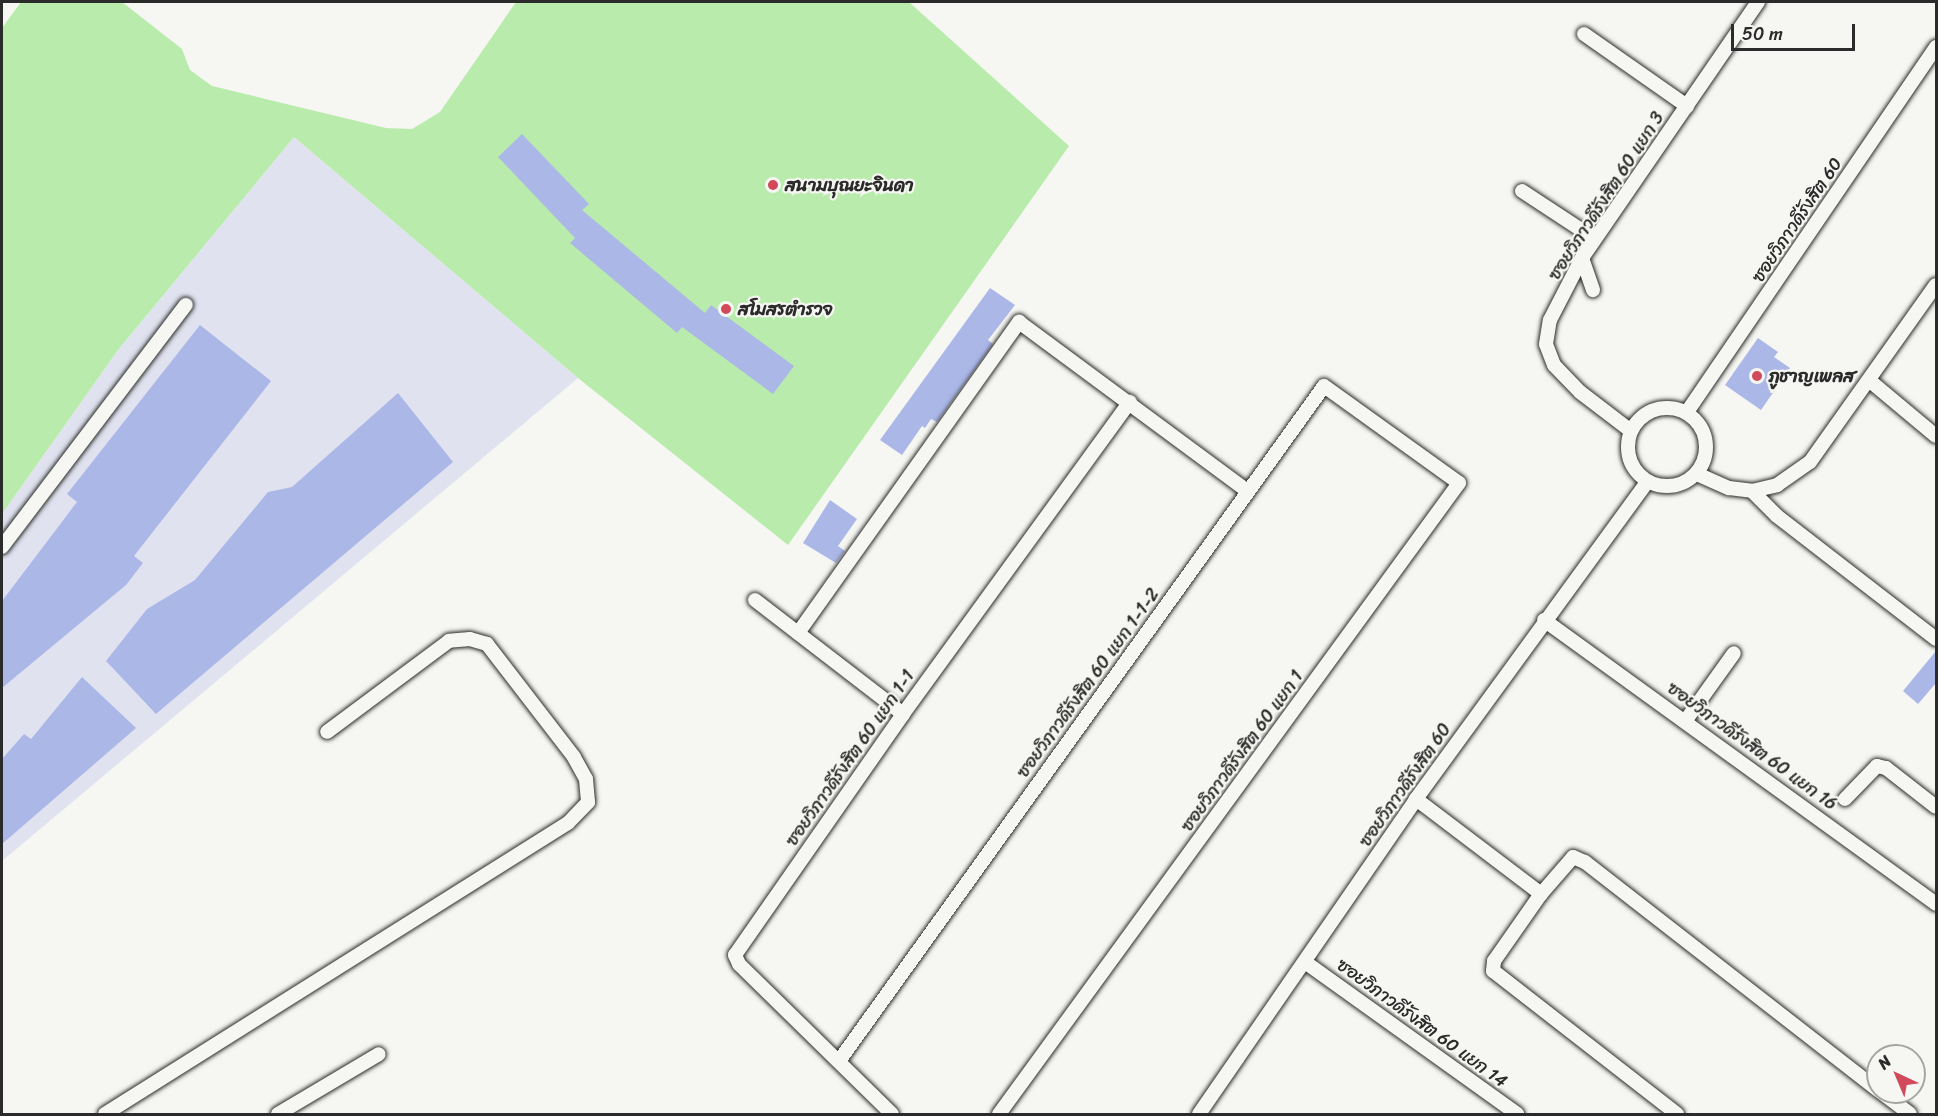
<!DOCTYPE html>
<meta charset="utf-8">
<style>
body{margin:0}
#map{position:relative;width:1938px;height:1116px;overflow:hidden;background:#f6f6f2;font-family:Sriracha,"Playpen Sans Thai",sans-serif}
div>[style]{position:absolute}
.built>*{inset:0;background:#e0e3ef}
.green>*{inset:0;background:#b9ecac}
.building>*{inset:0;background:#abb7e7}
.roads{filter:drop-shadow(0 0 2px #2b2b2b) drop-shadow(0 0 2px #2b2b2b)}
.street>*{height:14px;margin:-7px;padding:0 7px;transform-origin:7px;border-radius:7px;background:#f6f6f2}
.street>.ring{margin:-7px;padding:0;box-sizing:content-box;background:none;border:14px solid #f6f6f2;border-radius:50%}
.dots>*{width:16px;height:16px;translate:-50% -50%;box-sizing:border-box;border:3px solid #f6f6f2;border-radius:50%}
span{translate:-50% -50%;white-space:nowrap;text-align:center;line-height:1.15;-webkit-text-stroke:4.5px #f6f6f2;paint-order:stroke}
.poi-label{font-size:18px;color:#2b2b2b;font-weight:700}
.left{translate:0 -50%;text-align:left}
.street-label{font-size:18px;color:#2b2b2b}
.frame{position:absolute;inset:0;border:3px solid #2b2b2b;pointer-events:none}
.north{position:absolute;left:1866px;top:1044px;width:60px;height:60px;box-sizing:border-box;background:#f6f6f2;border:2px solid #a5a5a2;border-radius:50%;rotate:316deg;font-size:16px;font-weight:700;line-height:24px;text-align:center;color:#2b2b2b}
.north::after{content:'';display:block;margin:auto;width:21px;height:27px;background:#d1495b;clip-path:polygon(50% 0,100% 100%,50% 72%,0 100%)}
.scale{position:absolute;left:1731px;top:24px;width:124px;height:27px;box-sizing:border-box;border:3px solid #2b2b2b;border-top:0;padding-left:8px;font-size:18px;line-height:21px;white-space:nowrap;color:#2b2b2b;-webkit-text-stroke:4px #f6f6f2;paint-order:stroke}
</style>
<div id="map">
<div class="built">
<i style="clip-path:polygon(294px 137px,578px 378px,2px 861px,2px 514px,118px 350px)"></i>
</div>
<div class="green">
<i style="clip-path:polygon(21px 2px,122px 2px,182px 49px,190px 70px,212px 86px,386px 128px,412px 129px,440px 112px,516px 2px,909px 2px,1069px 146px,788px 545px,578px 378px,294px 137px,118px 350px,2px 514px,2px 28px)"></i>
</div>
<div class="building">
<i style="clip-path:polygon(522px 134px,589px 204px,582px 210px,705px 313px,711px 305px,794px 366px,773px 394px,682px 327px,677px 333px,570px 243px,575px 238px,498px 157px)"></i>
<i style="clip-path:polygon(990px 288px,1015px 305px,988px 340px,993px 344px,937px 422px,931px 419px,925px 428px,922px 426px,902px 455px,880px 440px)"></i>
<i style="clip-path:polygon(200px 325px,271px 381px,134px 556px,143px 563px,126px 585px,2px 688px,2px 601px,77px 502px,67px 494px)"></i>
<i style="clip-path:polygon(1758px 338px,1778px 352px,1774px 357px,1790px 368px,1761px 410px,1725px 385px)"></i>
<i style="clip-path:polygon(398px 393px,453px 462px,156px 714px,106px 661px,147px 609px,195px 580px,268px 492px,292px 487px)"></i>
<i style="clip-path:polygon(830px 500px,857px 519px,838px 546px,845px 551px,836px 563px,803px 543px)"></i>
<i style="clip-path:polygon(1936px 651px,1936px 683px,1918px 704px,1903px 691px)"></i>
<i style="clip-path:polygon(82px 677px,136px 728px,2px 844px,2px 759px,24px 734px,31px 739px)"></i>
</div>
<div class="roads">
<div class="street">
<i style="left:1584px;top:34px;width:126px;rotate:35deg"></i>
<i style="left:1522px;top:191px;width:87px;rotate:33.3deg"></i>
<i style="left:1582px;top:258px;width:34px;rotate:71deg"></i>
<i style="left:1869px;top:380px;width:87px;rotate:39.9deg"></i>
<i class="ring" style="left:1628px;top:408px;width:64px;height:64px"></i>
<i style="left:1687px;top:412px;width:442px;rotate:-55.7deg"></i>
<i style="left:1631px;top:431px;width:64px;rotate:-142.6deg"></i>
<i style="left:1580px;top:392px;width:37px;rotate:-134deg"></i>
<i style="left:1554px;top:365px;width:22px;rotate:-111deg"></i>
<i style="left:1546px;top:344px;width:24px;rotate:-81deg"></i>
<i style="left:1550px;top:320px;width:70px;rotate:-62.7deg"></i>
<i style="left:1582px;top:258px;width:311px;rotate:-55.5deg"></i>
<i style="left:1697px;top:474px;width:35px;rotate:24deg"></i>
<i style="left:1729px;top:488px;width:23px;rotate:7deg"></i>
<i style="left:1752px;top:491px;width:35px;rotate:45deg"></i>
<i style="left:1777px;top:516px;width:201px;rotate:37.7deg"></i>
<i style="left:1752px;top:491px;width:26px;rotate:-13deg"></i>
<i style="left:1777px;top:485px;width:40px;rotate:-34.9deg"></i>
<i style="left:1810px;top:462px;width:217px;rotate:-54.6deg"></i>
<i style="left:2px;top:547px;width:304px;rotate:-52.8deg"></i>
<i style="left:755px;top:600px;width:187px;rotate:37.6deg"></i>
<i style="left:1544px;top:620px;width:484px;rotate:35.9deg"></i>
<i style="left:798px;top:633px;width:382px;rotate:-54.6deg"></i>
<i style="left:1019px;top:322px;width:284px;rotate:36.5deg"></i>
<i style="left:1686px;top:720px;width:82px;rotate:-54.4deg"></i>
<i style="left:1416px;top:799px;width:157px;rotate:37.2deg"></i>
<i style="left:1845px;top:799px;width:46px;rotate:-45.9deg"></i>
<i style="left:1877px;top:766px;width:9px;rotate:13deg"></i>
<i style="left:1886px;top:768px;width:63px;rotate:38deg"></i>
<i style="left:1305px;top:962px;width:261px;rotate:35.6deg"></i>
<i style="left:839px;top:1061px;width:831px;rotate:-54.3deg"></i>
<i style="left:1324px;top:386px;width:166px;rotate:35.7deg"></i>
<i style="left:1459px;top:483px;width:781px;rotate:126.09deg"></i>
<i style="left:1881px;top:1092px;width:36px;rotate:37deg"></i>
<i style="left:105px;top:1114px;width:547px;rotate:-32.15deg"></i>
<i style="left:568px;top:823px;width:29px;rotate:-46deg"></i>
<i style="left:588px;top:802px;width:23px;rotate:-95deg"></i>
<i style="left:586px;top:779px;width:25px;rotate:-119deg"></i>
<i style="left:574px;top:757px;width:143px;rotate:-127.6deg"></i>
<i style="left:487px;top:644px;width:18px;rotate:-164deg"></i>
<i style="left:470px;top:639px;width:21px;rotate:175deg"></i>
<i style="left:449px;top:641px;width:152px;rotate:143.3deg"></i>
<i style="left:278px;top:1114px;width:117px;rotate:-30.7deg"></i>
<i style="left:892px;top:1114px;width:214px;rotate:-135.6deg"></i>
<i style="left:739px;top:964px;width:10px;rotate:-114deg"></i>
<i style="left:735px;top:955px;width:294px;rotate:-55.1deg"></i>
<i style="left:903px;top:714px;width:386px;rotate:-54deg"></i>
<i style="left:1199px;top:1114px;width:383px;rotate:-55.4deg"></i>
<i style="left:1416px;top:799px;width:392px;rotate:-53.9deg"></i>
<i style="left:1677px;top:1114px;width:233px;rotate:-142.1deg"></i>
<i style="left:1493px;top:971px;width:10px;rotate:-84deg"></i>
<i style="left:1494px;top:961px;width:82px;rotate:-55deg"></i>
<i style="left:1541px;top:894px;width:49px;rotate:-49.1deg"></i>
<i style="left:1573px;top:857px;width:13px;rotate:23deg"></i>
<i style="left:1585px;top:862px;width:371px;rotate:37.9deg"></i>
</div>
</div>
<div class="dots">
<i style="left:773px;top:185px;background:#d1495b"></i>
<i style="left:726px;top:309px;background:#d1495b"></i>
<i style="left:1757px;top:376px;background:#d1495b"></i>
</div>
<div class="poi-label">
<span class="left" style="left:785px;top:185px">สนามบุณยะจินดา</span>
<span class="left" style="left:738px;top:309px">สโมสรตำรวจ</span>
<span class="left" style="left:1769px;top:376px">ภูชาญเพลส</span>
</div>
<div class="street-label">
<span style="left:1606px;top:196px;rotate:-57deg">ซอยวิภาวดีรังสิต 60 แยก 3</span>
<span style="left:1797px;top:220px;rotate:-56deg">ซอยวิภาวดีรังสิต 60</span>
<span style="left:1088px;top:683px;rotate:-54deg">ซอยวิภาวดีรังสิต 60 แยก 1-1-2</span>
<span style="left:1752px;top:746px;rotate:36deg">ซอยวิภาวดีรังสิต 60 แยก 16</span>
<span style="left:1242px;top:751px;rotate:-54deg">ซอยวิภาวดีรังสิต 60 แยก 1</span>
<span style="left:850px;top:758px;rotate:-55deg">ซอยวิภาวดีรังสิต 60 แยก 1-1</span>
<span style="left:1405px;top:785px;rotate:-55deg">ซอยวิภาวดีรังสิต 60</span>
<span style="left:1422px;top:1023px;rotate:36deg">ซอยวิภาวดีรังสิต 60 แยก 14</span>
</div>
<div class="frame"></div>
<div class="north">N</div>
<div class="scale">50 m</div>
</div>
